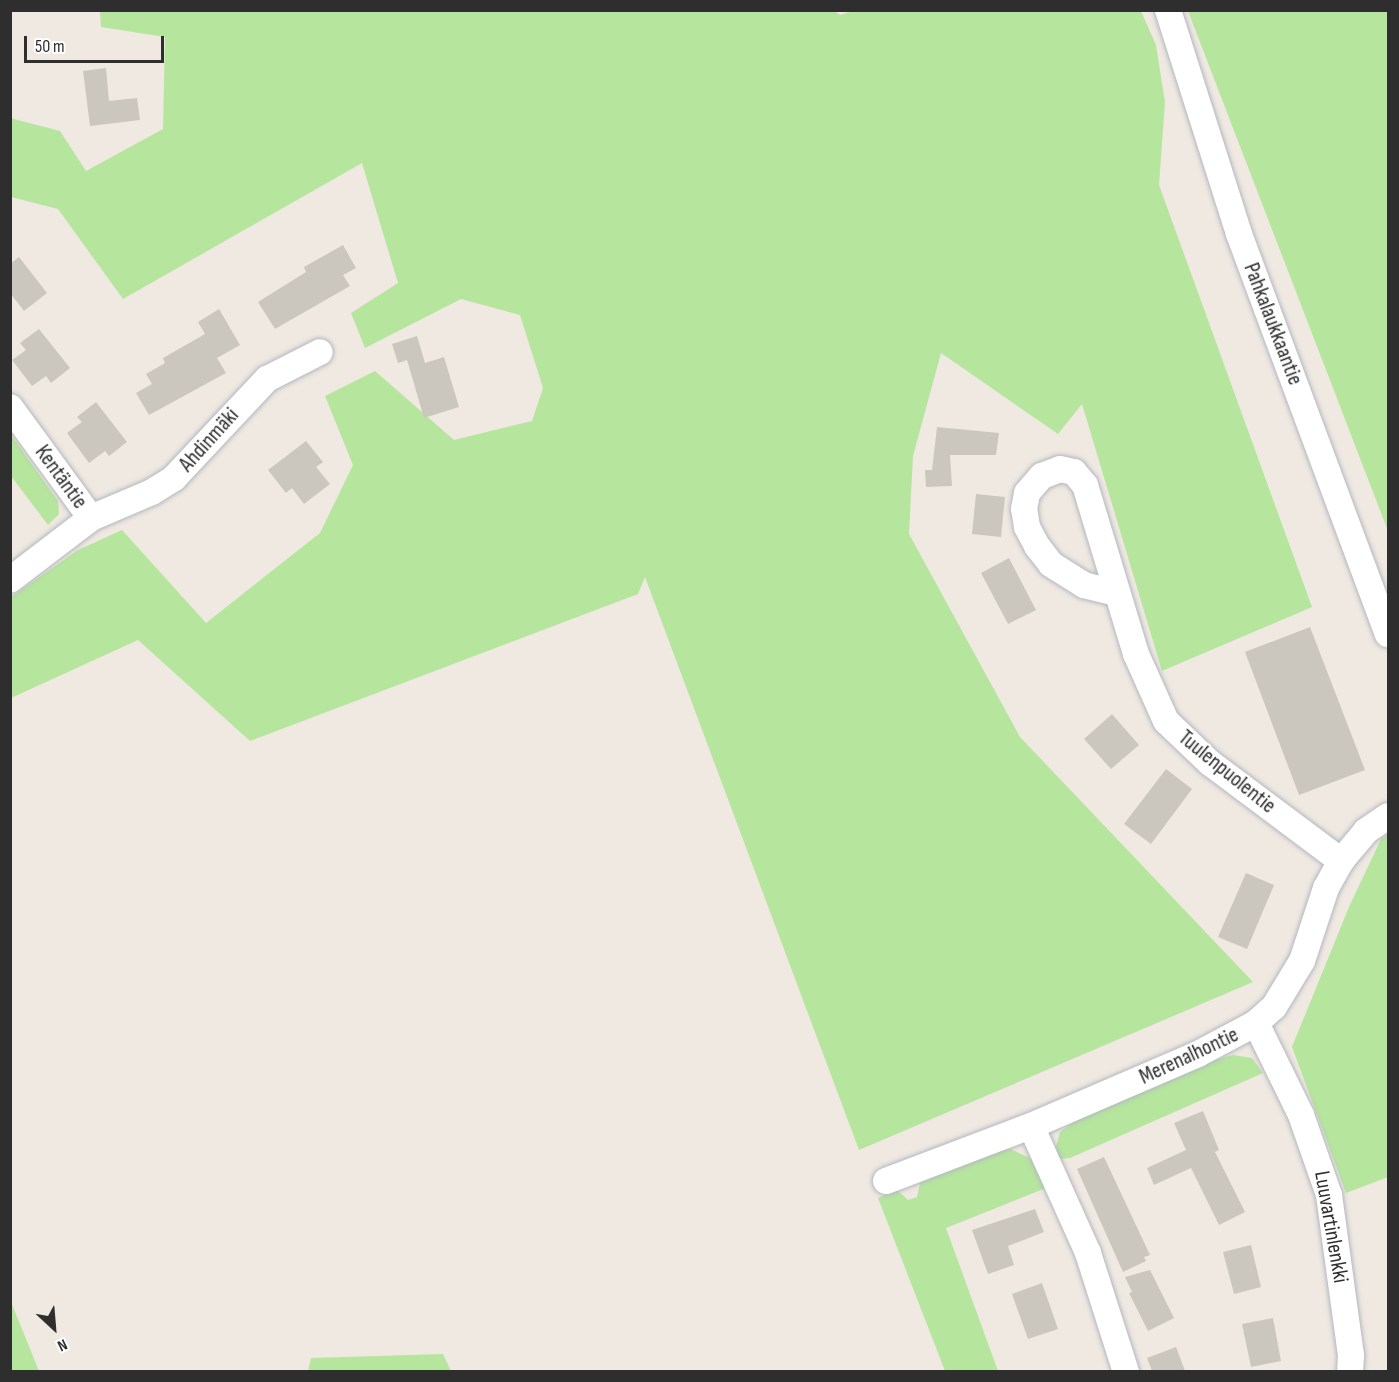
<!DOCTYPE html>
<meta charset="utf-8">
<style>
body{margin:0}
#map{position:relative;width:1399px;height:1382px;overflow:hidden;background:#efe9e1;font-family:"Sofia Sans Condensed",sans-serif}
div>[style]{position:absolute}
.green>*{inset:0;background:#b6e59e}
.building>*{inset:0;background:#cbc7bf}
.roads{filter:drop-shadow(0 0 2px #b4b7c1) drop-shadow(0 0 2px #b4b7c1)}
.minor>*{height:26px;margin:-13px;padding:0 13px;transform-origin:13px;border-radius:13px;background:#fff}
span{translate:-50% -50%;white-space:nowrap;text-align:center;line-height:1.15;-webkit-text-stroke:4.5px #fff;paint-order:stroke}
.street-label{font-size:22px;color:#2e2e2e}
.frame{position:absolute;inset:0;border:12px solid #2e2e2e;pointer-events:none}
.north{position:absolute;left:24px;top:1298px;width:60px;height:60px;-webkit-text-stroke:4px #fff;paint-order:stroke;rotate:154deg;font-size:16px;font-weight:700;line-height:24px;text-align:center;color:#2e2e2e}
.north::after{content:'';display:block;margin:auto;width:21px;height:27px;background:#2e2e2e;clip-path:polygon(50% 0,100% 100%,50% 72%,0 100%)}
.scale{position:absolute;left:24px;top:36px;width:140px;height:27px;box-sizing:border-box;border:3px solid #2e2e2e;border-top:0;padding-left:8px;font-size:18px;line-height:21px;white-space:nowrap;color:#2e2e2e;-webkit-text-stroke:4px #fff;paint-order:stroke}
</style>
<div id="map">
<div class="green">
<i style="clip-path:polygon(711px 10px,833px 10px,840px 15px,856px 10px,1141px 11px,1156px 45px,1165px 102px,1159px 185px,1312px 607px,1162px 671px,1082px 404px,1058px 434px,941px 353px,913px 456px,909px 534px,1020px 737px,1253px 982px,859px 1150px,645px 577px,638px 594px,250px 741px,138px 640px,11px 698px,11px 597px,78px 550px,122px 530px,206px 623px,320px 533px,353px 465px,325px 396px,375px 371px,454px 440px,532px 421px,543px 388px,520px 315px,461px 299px,365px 348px,351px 313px,398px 283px,362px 163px,123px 299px,58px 209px,11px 197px,10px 118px,60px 131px,86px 171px,163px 129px,165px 37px,101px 27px,100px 11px)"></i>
<i style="clip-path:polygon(1188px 11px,1388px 11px,1388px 531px)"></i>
<i style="clip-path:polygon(11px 435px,58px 501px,59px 514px,48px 525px,11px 476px)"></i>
<i style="clip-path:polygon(1388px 834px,1388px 1177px,1346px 1193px,1292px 1047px,1349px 907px,1381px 839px)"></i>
<i style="clip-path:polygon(1233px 1055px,1252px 1058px,1263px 1073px,1070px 1158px,1059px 1159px,1056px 1147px,1060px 1132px,1078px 1119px,1204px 1063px)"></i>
<i style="clip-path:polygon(1010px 1149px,1030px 1158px,1046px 1188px,946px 1228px,998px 1371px,945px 1371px,878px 1198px,897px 1190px,908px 1200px,917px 1197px,920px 1183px,981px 1155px)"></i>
<i style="clip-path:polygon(10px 1302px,11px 1302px,39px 1371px,11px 1371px)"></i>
<i style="clip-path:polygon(443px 1354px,451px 1371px,308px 1371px,311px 1358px)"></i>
</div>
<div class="building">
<i style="clip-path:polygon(106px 68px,109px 101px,137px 98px,140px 120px,90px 126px,83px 71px)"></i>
<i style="clip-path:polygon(343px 245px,356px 268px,343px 275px,350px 286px,275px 329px,258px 302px,306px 272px,304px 267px)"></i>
<i style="clip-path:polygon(19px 257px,47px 293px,24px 311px,10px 293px,10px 264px)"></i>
<i style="clip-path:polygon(219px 309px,240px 345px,217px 358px,226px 373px,149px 415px,136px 393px,152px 384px,146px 374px,165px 363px,163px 358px,205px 334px,198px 322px)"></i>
<i style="clip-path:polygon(39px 329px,70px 368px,51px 383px,46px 376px,32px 386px,12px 360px,26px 350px,20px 343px)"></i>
<i style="clip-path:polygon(417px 336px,425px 363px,444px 357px,459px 407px,424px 418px,407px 360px,398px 363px,392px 344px)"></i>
<i style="clip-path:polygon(96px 402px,127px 442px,109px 456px,105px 451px,89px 463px,67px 433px,82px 422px,77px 417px)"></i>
<i style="clip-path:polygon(937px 427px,999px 433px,996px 455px,950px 455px,952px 486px,926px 487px,925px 470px,932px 470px)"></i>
<i style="clip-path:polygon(306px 441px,323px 462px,316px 467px,330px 484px,304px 504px,292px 488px,286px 493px,268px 470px)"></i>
<i style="clip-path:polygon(976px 494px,1005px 497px,1001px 537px,972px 534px)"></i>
<i style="clip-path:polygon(1009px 558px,1036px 610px,1008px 624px,981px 573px)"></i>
<i style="clip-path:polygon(1310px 627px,1365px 770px,1299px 795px,1245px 652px)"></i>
<i style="clip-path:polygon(1112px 714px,1139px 745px,1111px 769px,1084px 739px)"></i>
<i style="clip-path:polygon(1166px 769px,1192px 789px,1151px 844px,1124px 824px)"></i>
<i style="clip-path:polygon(1246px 873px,1274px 885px,1247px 949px,1218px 937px)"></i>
<i style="clip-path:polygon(1203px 1111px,1219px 1150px,1215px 1152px,1245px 1212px,1219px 1225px,1191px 1168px,1154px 1185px,1147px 1168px,1186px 1150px,1174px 1123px)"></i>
<i style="clip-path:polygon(1104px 1157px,1150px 1255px,1144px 1257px,1146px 1261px,1123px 1272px,1077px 1169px)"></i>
<i style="clip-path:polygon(1035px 1209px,1044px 1232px,1008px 1246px,1014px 1265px,988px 1274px,972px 1230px)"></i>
<i style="clip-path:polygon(1251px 1245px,1261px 1287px,1234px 1294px,1223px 1252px)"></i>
<i style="clip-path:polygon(1150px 1270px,1174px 1318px,1148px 1331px,1129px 1293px,1132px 1292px,1125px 1277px)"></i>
<i style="clip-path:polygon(1042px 1283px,1058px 1329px,1028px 1339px,1012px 1294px)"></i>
<i style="clip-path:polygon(1273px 1318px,1281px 1361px,1251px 1367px,1242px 1324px)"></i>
<i style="clip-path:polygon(1176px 1347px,1185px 1371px,1152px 1371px,1147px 1358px)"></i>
</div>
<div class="roads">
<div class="minor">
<i style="left:1168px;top:10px;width:235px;rotate:72.4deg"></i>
<i style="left:1239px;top:234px;width:427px;rotate:69.6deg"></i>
<i style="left:10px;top:407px;width:137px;rotate:53.9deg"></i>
<i style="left:10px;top:580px;width:102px;rotate:-37.4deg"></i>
<i style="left:91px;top:518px;width:66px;rotate:-23.1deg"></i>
<i style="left:152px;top:492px;width:26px;rotate:-32deg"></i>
<i style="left:174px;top:478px;width:136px;rotate:-46.8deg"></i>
<i style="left:267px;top:379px;width:59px;rotate:-27deg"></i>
<i style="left:1116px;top:593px;width:33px;rotate:-166deg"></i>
<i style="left:1084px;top:585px;width:39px;rotate:-148deg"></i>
<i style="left:1051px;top:564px;width:23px;rotate:-128deg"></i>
<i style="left:1037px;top:546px;width:21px;rotate:-118deg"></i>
<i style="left:1027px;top:527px;width:18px;rotate:-99deg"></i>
<i style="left:1024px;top:509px;width:16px;rotate:-79deg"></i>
<i style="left:1027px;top:493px;width:23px;rotate:-49deg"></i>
<i style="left:1042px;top:476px;width:19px;rotate:-21deg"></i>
<i style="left:1060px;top:469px;width:14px;rotate:12deg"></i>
<i style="left:1074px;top:472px;width:17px;rotate:50deg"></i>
<i style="left:1085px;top:485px;width:177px;rotate:73.2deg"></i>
<i style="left:1136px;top:654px;width:73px;rotate:65.9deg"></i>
<i style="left:1166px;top:721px;width:61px;rotate:43.7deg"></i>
<i style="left:1210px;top:763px;width:164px;rotate:36.8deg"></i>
<i style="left:1256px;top:1023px;width:102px;rotate:63.9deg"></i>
<i style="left:1301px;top:1115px;width:85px;rotate:70.7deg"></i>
<i style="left:1329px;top:1195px;width:162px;rotate:82.2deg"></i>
<i style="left:1351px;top:1355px;width:17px;rotate:93deg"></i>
<i style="left:1031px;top:1126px;width:139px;rotate:65.8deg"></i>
<i style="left:1088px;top:1253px;width:125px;rotate:72.3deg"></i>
<i style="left:886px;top:1181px;width:155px;rotate:-20.8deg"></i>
<i style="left:1031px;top:1126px;width:182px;rotate:-23.3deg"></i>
<i style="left:1198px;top:1054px;width:66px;rotate:-28.1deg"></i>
<i style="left:1256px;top:1023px;width:24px;rotate:-42deg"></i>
<i style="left:1274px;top:1007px;width:54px;rotate:-58.7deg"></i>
<i style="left:1302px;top:961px;width:77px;rotate:-71.8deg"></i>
<i style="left:1326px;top:888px;width:31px;rotate:-61deg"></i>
<i style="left:1341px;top:861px;width:39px;rotate:-50deg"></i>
<i style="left:1366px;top:831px;width:27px;rotate:-34deg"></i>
</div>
</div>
<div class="street-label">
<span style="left:1273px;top:324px;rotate:69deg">Pahkalaukkaantie</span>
<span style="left:209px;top:440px;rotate:-48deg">Ahdinmäki</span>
<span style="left:61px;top:477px;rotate:54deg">Kentäntie</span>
<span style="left:1227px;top:772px;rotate:39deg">Tuulenpuolentie</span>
<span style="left:1189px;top:1056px;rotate:-25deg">Merenalhontie</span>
<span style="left:1331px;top:1227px;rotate:80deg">Luuvartinlenkki</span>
</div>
<div class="frame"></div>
<div class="north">N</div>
<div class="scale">50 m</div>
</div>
